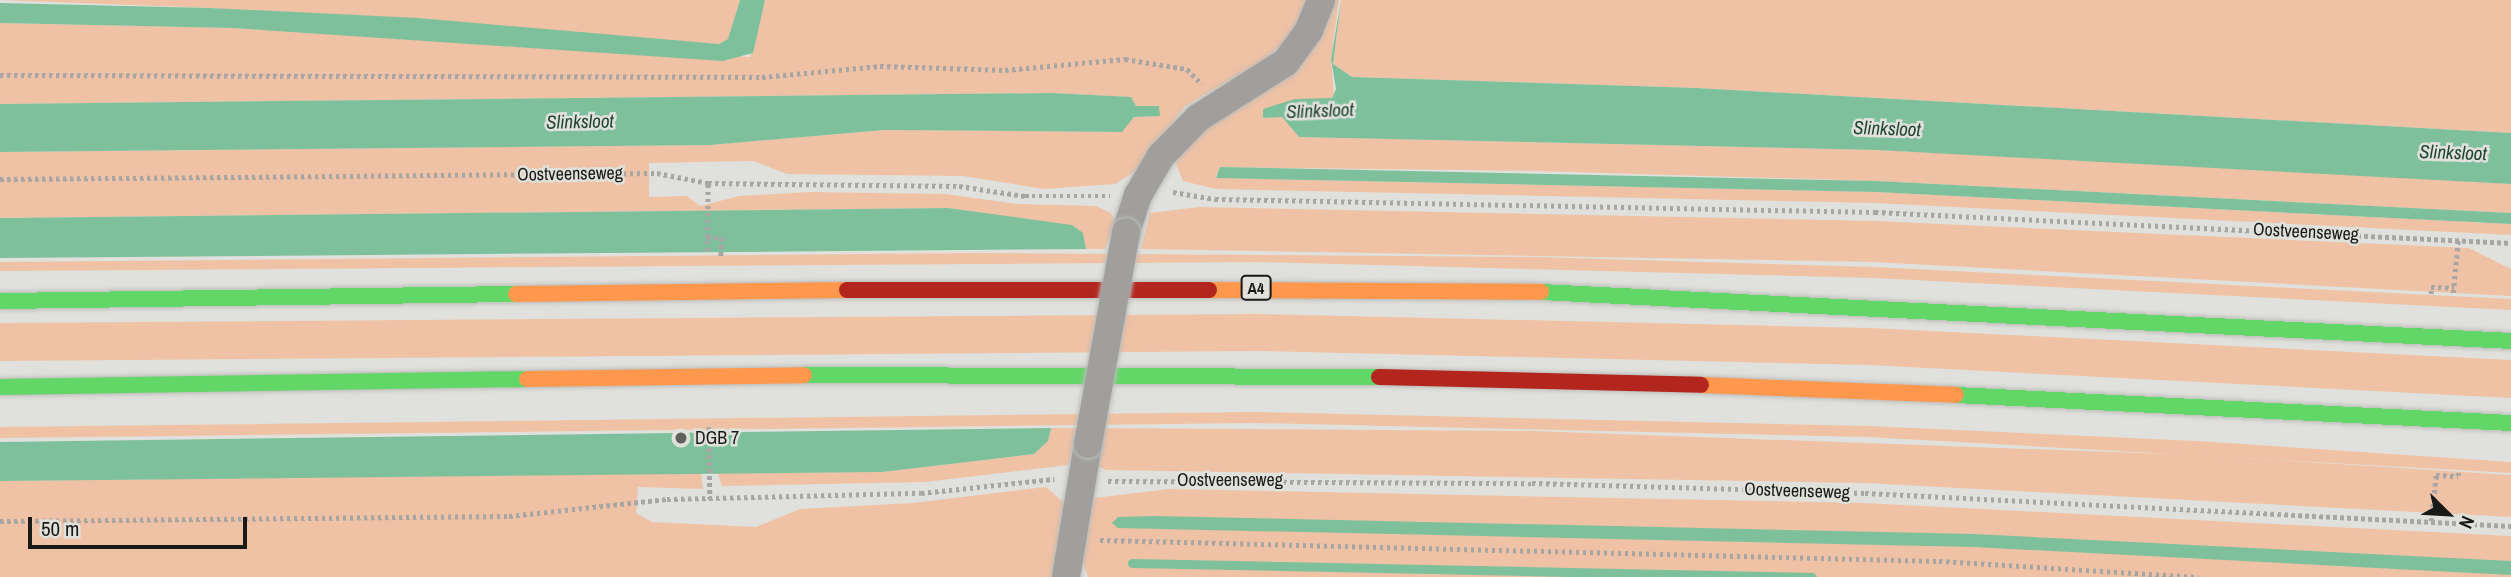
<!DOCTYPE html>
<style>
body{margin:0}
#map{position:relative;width:2511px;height:577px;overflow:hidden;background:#e0e0dc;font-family:"Archivo Narrow",sans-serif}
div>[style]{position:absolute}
.green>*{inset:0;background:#efc2a5}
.water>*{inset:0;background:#7ec09c}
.stream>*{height:9px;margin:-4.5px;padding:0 4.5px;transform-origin:4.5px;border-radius:4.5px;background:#7ec09c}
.path>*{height:4.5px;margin-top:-2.25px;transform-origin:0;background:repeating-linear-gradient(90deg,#a7a6a5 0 3.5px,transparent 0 7px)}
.roads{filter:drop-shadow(0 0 2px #bbbbb9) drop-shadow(0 0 2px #bbbbb9)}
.street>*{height:28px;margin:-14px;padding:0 14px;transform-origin:14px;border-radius:14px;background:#a09f9e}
.fast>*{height:16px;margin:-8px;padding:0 8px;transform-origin:8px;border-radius:8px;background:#63d668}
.slow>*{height:16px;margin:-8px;padding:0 8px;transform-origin:8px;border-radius:8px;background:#ff974d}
.jam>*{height:16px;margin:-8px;padding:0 8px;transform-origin:8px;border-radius:8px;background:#b3261e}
.bridges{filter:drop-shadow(0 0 2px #bbbbb9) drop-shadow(0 0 2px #bbbbb9)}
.street-bridge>*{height:28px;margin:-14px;padding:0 14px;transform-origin:14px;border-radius:14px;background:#a09f9e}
.dots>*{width:19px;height:19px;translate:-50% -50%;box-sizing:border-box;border:4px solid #e1e1db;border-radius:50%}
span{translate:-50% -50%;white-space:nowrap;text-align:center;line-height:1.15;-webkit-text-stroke:5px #e1e1db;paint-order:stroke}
.shield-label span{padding:2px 5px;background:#e1e1db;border:2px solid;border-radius:5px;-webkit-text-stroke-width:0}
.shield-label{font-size:16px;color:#191917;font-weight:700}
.street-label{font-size:18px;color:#191917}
.poi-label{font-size:18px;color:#191917}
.left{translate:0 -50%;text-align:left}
.water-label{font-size:19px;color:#1f4631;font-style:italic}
.north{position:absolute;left:2413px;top:479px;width:70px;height:70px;-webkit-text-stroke:5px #e1e1db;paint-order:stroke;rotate:114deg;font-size:19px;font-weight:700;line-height:28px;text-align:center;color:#191917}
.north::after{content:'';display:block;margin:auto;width:24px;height:32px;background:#191917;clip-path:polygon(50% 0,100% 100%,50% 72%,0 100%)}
.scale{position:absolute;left:28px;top:517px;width:219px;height:32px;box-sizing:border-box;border:4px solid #191917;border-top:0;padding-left:9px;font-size:21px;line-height:24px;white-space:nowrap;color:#191917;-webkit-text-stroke:5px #e1e1db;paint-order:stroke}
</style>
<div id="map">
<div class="green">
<i style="clip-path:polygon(0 0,740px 0,728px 40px,719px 44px,210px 8px)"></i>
<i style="clip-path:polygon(765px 0,1312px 0,1286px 41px,1258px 64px,1185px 106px,1134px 172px,1115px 184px,1044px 189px,963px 176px,787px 174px,753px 161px,649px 163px,649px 197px,687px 196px,700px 206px,739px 196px,809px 192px,945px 194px,1017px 204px,1096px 206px,1111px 213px,1116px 223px,1105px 249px,1086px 249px,1076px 227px,948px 208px,0 218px,0 152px,710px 145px,885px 130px,1122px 132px,1134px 117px,1159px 116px,1159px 106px,1136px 106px,1127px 97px,1053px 93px,0 104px,0 23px,233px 28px,750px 57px)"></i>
<i style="clip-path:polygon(1332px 0,1339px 0,1331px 59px,1334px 94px,1330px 100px,1286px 102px,1263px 118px,1282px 117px,1299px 137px,1877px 150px,2320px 171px,2511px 184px,2511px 213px,1876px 181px,1539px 171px,1220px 167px,1215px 178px,1876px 192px,2511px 224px,2511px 235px,1875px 203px,1216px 189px,1183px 181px,1176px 164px,1186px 144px,1230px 109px,1291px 76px,1313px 49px)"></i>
<i style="clip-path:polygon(1341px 0,2511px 0,2511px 133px,1696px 88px,1352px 77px,1333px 64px)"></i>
<i style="clip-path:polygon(1199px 207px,1875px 221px,2469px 248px,2511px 269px,2511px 296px,1873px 262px,1141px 249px,1150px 213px)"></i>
<i style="clip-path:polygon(975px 253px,1537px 257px,1873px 267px,2511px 299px,2511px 310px,1873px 278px,1256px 262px,0 271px,0 262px)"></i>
<i style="clip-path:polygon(1256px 314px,1871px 328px,2511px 360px,2511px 398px,1869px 365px,1256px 351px,0 361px,0 323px)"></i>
<i style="clip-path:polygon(1255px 412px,1868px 426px,2197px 441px,2511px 462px,2511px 473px,1867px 437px,1255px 423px,0 438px,0 427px)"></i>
<i style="clip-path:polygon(1051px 428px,1077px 428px,1069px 465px,925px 482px,722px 486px,719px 477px,718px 473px,882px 472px,1034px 454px,1048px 441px)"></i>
<i style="clip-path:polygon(1102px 428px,1533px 431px,2196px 455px,2511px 475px,2511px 517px,1865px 483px,1106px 470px,1099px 467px)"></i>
<i style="clip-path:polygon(701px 473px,703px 489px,638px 487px,636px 513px,652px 522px,756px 527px,800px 509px,913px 503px,1046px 487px,1064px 503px,1056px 577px,0 577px,0 481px)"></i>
<i style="clip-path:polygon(1169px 489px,1864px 503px,2511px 536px,2511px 577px,1088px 577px,1082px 560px,1094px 498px)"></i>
</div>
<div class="water">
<i style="clip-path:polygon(740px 0,765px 0,753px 53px,723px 61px,233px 28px,0 23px,0 3px,210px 8px,418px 18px,719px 44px,728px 39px)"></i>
<i style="clip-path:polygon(1341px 0,1333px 64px,1352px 77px,1696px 88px,2511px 133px,2511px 184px,1877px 150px,1299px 137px,1282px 117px,1263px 118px,1263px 109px,1295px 99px,1332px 98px,1336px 89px,1331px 59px)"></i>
<i style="clip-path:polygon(1053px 93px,1131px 97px,1136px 106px,1159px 106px,1160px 116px,1134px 117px,1122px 132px,885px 130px,710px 145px,0 152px,0 104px)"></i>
<i style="clip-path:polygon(1220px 167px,1876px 181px,2511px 213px,2511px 224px,1876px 192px,1216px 178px)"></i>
<i style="clip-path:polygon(948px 208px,1072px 225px,1083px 233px,1086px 249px,0 258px,0 218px)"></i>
<i style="clip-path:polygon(1051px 428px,1048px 441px,1034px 454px,882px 472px,0 481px,0 442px)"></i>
<i style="clip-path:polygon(1154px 516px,1974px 534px,2511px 561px,2511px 575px,1974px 547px,1118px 528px,1112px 523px,1118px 517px)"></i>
</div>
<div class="stream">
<i style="left:1132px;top:563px;width:680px;rotate:1.18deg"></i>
</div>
<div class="path">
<i style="left:0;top:75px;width:762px;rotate:0.15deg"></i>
<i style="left:762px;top:77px;width:119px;rotate:-5.3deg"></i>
<i style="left:880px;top:66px;width:125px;rotate:1.8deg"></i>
<i style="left:1005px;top:70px;width:121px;rotate:-5.2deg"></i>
<i style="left:1125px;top:59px;width:63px;rotate:9.2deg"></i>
<i style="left:1187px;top:69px;width:21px;rotate:45deg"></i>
<i style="left:0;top:179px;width:657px;rotate:-0.52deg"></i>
<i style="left:657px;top:173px;width:52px;rotate:11.1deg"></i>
<i style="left:708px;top:183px;width:251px;rotate:0.7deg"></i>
<i style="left:959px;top:186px;width:67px;rotate:8.6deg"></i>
<i style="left:1025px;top:196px;width:85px"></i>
<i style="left:1173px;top:192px;width:43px;rotate:9.5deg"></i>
<i style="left:1215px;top:199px;width:660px;rotate:1.13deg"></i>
<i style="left:1875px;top:212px;width:637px;rotate:2.79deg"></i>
<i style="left:707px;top:238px;width:15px"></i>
<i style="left:722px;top:238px;width:18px;rotate:93deg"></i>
<i style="left:707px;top:251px;width:68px;rotate:-89.2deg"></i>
<i style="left:2453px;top:293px;width:53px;rotate:-84.6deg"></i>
<i style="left:2431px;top:294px;width:7px;rotate:-90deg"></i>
<i style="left:2431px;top:287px;width:23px;rotate:2deg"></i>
<i style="left:709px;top:427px;width:72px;rotate:89.2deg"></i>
<i style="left:709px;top:440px;width:14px"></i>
<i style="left:723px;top:440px;width:13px;rotate:-94deg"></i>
<i style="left:1108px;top:481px;width:424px;rotate:0.3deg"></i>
<i style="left:1532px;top:483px;width:333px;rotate:1.7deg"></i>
<i style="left:1865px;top:493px;width:647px;rotate:2.92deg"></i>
<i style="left:0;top:521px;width:509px;rotate:-0.56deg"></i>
<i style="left:509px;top:516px;width:159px;rotate:-6.1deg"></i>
<i style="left:667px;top:499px;width:254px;rotate:-1.4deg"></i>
<i style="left:921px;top:493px;width:134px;rotate:-6deg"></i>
<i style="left:2431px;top:521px;width:46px;rotate:-83.8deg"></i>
<i style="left:2436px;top:475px;width:22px;rotate:3deg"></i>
<i style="left:2458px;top:476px;width:7px;rotate:-90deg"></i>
<i style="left:1100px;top:540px;width:839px;rotate:1.43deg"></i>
<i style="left:1939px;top:561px;width:260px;rotate:3.5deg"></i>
</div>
<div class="roads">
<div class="street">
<i style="left:1126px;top:232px;width:39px;rotate:-72deg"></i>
<i style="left:1138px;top:195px;width:45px;rotate:-59.5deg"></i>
<i style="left:1161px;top:156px;width:53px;rotate:-45.8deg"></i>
<i style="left:1198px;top:118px;width:104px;rotate:-32.5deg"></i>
<i style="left:1286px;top:62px;width:39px;rotate:-54deg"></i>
<i style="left:1309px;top:30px;width:32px;rotate:-68deg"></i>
<i style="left:1066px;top:577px;width:135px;rotate:-80.6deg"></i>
</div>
<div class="fast">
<i style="left:1541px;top:292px;width:971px;rotate:2.89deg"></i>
<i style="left:0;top:301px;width:516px;rotate:-0.78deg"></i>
<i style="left:804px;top:375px;width:575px;rotate:0.2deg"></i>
<i style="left:0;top:387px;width:527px;rotate:-0.87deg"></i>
<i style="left:1956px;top:395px;width:556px;rotate:2.89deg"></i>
</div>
<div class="slow">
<i style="left:1209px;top:290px;width:332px;rotate:0.3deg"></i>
<i style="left:516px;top:294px;width:331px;rotate:-0.7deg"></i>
<i style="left:527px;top:379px;width:277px;rotate:-0.8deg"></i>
<i style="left:1701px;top:385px;width:255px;rotate:2.2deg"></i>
</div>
<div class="jam">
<i style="left:847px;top:290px;width:362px"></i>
<i style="left:1379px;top:377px;width:322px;rotate:1.4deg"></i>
</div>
</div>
<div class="bridges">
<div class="street-bridge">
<i style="left:1088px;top:444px;width:215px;rotate:-79.8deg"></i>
</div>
</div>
<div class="dots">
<i style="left:681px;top:438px;background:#5f5f5c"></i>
</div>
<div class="shield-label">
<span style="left:1256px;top:288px">A4</span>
</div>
<div class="street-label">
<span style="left:570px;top:174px;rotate:-1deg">Oostveenseweg</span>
<span style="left:2306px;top:232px;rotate:3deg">Oostveenseweg</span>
<span style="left:1230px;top:480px">Oostveenseweg</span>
<span style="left:1797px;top:491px;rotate:2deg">Oostveenseweg</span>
</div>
<div class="poi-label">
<span class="left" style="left:695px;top:438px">DGB 7</span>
</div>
<div class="water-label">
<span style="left:1320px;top:111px;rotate:-2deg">Slinksloot</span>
<span style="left:580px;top:122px;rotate:-1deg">Slinksloot</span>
<span style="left:1887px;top:129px;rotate:2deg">Slinksloot</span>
<span style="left:2453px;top:153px;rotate:2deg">Slinksloot</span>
</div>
<div class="north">N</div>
<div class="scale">50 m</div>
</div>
